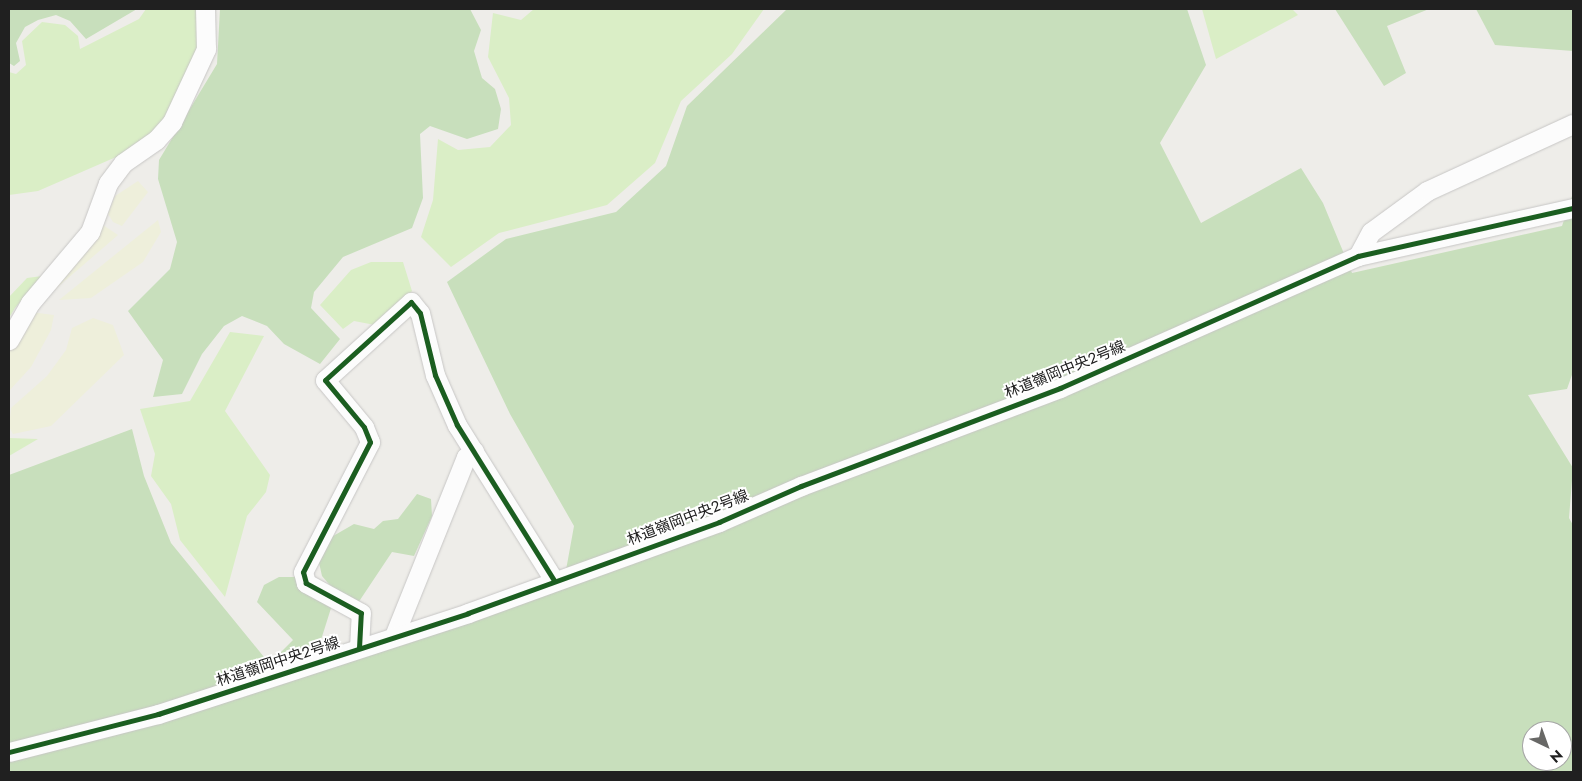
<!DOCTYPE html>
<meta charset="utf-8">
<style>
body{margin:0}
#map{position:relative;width:1582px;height:781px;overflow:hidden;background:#eeede9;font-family:Jost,"Noto Sans JP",sans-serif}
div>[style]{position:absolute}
.farmland>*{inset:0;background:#eeefdb}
.grass>*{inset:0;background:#daeec6}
.forest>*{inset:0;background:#c8dfbc}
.roads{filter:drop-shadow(0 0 1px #c7c6c5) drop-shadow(0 0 1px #c7c6c5)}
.street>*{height:19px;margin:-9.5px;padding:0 9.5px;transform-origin:9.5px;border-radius:9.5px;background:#fcfcfc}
.cycleway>*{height:5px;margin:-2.5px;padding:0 2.5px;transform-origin:2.5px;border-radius:2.5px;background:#1b5e20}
span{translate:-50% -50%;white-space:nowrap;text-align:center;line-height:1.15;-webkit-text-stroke:4px #fff;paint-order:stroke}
.street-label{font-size:15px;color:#202020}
.frame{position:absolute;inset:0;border:10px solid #202020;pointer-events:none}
.north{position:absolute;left:1522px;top:721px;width:50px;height:50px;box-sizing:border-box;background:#fff;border:1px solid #a6a6a6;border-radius:50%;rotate:138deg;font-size:14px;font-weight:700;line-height:20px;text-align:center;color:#202020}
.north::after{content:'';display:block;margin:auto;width:18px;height:22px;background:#686866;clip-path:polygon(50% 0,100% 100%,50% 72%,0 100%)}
</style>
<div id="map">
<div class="farmland">
<i style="clip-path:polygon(138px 181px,148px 192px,122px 226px,113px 222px,108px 214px,115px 196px)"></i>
<i style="clip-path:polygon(158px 220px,161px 232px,143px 262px,91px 298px,59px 300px)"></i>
<i style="clip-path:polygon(103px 225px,118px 235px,52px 292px,49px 287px)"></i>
<i style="clip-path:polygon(30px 312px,54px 315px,51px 330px,31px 367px,9px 391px,9px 353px)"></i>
<i style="clip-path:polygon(93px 318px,113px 325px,124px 355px,51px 426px,13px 434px,9px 427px,11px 408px,47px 376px,66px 350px,72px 328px)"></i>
</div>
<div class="grass">
<i style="clip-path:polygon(146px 9px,198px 9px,202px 28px,194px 59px,161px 125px,123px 154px,38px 191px,9px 195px,9px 72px,16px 74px,26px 65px,22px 41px,42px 22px,65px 25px,78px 36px,80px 49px,139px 19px)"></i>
<i style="clip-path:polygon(534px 9px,764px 9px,732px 54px,681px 101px,655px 163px,607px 205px,499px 233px,451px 267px,421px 237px,433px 200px,438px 139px,458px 150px,490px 147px,511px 125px,509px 98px,488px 57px,493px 13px,521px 20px)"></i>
<i style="clip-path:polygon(1202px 9px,1292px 9px,1298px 15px,1216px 59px)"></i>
<i style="clip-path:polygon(371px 262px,403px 262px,412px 291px,375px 325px,354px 321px,343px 329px,320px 305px,351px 270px)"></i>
<i style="clip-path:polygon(42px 276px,15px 308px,9px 318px,9px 297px,27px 278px)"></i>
<i style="clip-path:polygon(230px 332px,264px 336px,225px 411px,270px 475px,266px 492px,247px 516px,225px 597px,180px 540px,171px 504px,151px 476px,155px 454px,140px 409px,190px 401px)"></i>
<i style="clip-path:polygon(9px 438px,38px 439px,9px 456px)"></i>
</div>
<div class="forest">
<i style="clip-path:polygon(9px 9px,137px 9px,86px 39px,70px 21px,56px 15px,38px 20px,25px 27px,16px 43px,20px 61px,14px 66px,9px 63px)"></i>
<i style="clip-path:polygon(220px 9px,470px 9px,481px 30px,474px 51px,482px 78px,495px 89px,501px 109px,498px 129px,467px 139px,430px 126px,420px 134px,423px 198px,412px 228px,343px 257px,314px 292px,311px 308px,340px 339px,320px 364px,284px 344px,267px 326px,242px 316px,224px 326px,202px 354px,182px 394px,153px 397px,163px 360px,128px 311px,170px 269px,177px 242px,158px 179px,159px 160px,217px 64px)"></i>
<i style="clip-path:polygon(evenodd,787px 9px,1187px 9px,1206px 65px,1160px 143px,1201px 223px,1301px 168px,1323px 203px,1352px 273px,1562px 226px,1573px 193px,1573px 372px,1567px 389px,1528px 395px,1573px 468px,1569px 518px,1573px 525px,1573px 772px,9px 772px,9px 475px,132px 429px,144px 476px,171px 543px,282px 679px,564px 581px,574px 526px,510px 414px,447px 282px,506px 239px,616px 212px,666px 166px,687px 106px,787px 9px,1532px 731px,1562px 731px,1562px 761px,1532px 761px,1532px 731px)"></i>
<i style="clip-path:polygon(1335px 9px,1429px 9px,1387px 26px,1406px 73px,1384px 86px)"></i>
<i style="clip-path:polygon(1476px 9px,1573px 9px,1573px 51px,1495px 45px)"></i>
<i style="clip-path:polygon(417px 494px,431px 499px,432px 516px,414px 556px,392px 552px,358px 603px,334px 590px,322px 576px,318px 558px,328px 539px,354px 524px,374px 529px,383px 521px,398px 519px)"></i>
<i style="clip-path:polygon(279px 577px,295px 577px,332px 605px,320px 643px,292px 661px,278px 655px,293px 640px,257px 602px,264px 585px)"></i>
</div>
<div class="roads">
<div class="street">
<i style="left:1358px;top:256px;width:27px;rotate:-62deg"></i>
<i style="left:1371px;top:232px;width:69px;rotate:-36.2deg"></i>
<i style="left:1427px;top:191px;width:161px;rotate:-24.7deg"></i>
<i style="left:9px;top:340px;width:43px;rotate:-60.4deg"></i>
<i style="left:30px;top:303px;width:93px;rotate:-49.8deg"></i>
<i style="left:90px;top:232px;width:52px;rotate:-69.8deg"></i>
<i style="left:108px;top:183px;width:25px;rotate:-53deg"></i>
<i style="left:123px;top:163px;width:40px;rotate:-34.9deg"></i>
<i style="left:156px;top:140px;width:24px;rotate:-48deg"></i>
<i style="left:172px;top:122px;width:81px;rotate:-65deg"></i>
<i style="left:206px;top:49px;width:40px;rotate:-91.4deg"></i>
<i style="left:394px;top:636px;width:193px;rotate:-68.1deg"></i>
<i style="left:466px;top:457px;width:10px;rotate:-37deg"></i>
<i style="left:359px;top:648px;width:35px;rotate:-87deg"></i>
<i style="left:361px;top:613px;width:63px;rotate:-151.4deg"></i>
<i style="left:306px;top:583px;width:11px;rotate:-105deg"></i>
<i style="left:303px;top:572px;width:146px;rotate:-62.7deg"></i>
<i style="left:370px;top:442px;width:16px;rotate:-112deg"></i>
<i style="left:364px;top:427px;width:61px;rotate:-129.7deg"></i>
<i style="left:325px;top:380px;width:116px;rotate:-42.2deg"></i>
<i style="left:411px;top:302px;width:14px;rotate:51deg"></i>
<i style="left:420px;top:313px;width:64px;rotate:76.4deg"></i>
<i style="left:435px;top:375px;width:55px;rotate:66.3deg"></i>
<i style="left:457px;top:425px;width:183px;rotate:58deg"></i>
<i style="left:9px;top:752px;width:154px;rotate:-14.3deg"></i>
<i style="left:158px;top:714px;width:326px;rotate:-18deg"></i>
<i style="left:468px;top:613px;width:267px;rotate:-19.9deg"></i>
<i style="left:719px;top:522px;width:90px;rotate:-23.7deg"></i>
<i style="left:801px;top:486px;width:277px;rotate:-20.7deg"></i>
<i style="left:1060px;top:388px;width:326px;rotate:-23.9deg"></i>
<i style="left:1358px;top:256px;width:220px;rotate:-12.6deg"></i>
</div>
</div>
<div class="cycleway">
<i style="left:359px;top:648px;width:35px;rotate:-87deg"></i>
<i style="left:361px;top:613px;width:63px;rotate:-151.4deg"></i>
<i style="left:306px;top:583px;width:11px;rotate:-105deg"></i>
<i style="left:303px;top:572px;width:146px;rotate:-62.7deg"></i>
<i style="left:370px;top:442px;width:16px;rotate:-112deg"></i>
<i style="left:364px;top:427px;width:61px;rotate:-129.7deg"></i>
<i style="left:325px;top:380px;width:116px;rotate:-42.2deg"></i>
<i style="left:411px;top:302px;width:14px;rotate:51deg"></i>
<i style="left:420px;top:313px;width:64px;rotate:76.4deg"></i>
<i style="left:435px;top:375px;width:55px;rotate:66.3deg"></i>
<i style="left:457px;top:425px;width:183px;rotate:58deg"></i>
<i style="left:9px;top:752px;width:154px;rotate:-14.3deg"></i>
<i style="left:158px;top:714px;width:326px;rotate:-18deg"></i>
<i style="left:468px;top:613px;width:267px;rotate:-19.9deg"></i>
<i style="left:719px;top:522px;width:90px;rotate:-23.7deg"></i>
<i style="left:801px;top:486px;width:277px;rotate:-20.7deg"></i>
<i style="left:1060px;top:388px;width:326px;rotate:-23.9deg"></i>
<i style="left:1358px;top:256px;width:220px;rotate:-12.6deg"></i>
</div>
<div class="street-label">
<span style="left:1065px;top:370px;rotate:-22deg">林道嶺岡中央2号線</span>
<span style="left:688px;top:518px;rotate:-21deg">林道嶺岡中央2号線</span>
<span style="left:278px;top:662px;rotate:-18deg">林道嶺岡中央2号線</span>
</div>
<div class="frame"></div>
<div class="north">N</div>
</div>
